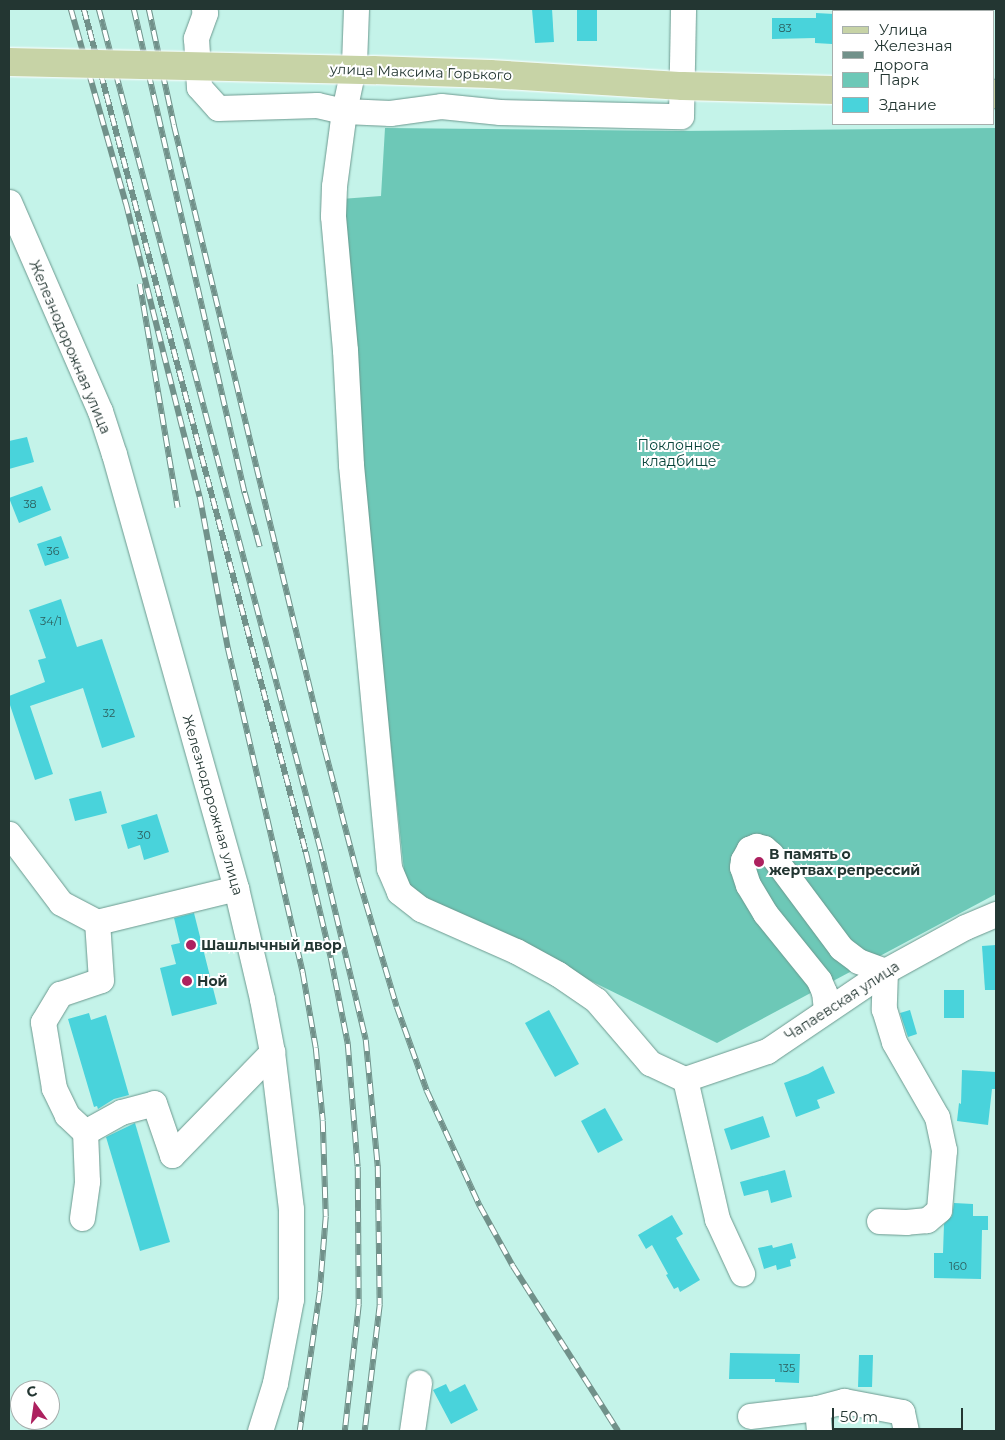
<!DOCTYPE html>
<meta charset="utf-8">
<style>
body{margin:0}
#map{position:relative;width:1005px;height:1440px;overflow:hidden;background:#c4f3e9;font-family:Montserrat,sans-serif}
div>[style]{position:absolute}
.green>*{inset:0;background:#6dc8b7}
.building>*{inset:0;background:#49d3db}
.roads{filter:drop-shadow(0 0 1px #6c998f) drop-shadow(0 0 1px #6c998f)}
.minor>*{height:25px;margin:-12.5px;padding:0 12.5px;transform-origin:12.5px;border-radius:12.5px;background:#fff}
.major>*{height:28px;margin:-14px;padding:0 14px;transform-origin:14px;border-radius:14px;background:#c7d3a6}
.rail>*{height:5.5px;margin-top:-2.75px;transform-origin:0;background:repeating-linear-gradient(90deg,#fff 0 11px,#71918a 0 22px);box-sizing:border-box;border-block:1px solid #71918a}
.bridges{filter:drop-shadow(0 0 1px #fff) drop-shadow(0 0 1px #fff)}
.major-bridge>*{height:28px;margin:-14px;padding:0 14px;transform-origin:14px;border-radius:14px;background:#c7d3a6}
.dots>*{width:14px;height:14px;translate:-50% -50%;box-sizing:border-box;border:2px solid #fff;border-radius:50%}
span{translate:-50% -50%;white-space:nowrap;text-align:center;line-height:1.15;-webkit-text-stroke:4px #fff;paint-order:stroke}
.number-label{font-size:11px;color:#2c5d5c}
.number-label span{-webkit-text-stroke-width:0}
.street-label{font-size:14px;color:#233632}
.park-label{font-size:14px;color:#09443b}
.poi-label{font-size:14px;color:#233632;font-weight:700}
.left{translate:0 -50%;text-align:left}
.frame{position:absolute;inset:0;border:10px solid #233632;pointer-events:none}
.legend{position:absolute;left:832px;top:10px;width:162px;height:115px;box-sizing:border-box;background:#fff;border:1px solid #a7afad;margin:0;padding:6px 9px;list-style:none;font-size:15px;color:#233632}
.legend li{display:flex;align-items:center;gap:10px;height:25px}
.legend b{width:25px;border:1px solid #a7afad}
.north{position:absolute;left:10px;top:1380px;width:50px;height:50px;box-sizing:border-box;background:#fff;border:1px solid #a7afad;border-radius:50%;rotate:346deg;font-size:14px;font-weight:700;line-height:20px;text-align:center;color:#233632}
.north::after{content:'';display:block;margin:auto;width:18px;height:22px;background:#ad215f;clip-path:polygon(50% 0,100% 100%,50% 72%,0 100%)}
.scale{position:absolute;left:832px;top:1408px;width:131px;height:22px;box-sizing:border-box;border:2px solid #233632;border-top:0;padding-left:6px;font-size:15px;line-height:18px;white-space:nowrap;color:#233632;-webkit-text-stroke:4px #fff;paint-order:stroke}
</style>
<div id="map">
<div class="green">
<i style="clip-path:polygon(385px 128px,680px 131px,996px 128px,996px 894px,717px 1043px,406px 890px,357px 424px,341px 199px,381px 196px)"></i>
</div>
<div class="building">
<i style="clip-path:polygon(532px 9px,552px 9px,554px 42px,535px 43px)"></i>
<i style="clip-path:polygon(577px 9px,597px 9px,597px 41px,577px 41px)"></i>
<i style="clip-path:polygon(816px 13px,834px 14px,832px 44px,815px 43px,815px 38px,772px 39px,772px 18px,816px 18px)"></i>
<i style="clip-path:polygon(27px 437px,34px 462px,9px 469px,9px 441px)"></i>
<i style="clip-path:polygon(42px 486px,51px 510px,19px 523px,9px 498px)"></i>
<i style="clip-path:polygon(61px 536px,69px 558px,45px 566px,37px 544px)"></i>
<i style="clip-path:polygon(61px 599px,77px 647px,102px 639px,135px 737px,102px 748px,83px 688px,30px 706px,53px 774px,35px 780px,9px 702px,9px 696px,45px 682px,38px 660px,46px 658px,29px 610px)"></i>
<i style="clip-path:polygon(101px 791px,107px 813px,75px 821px,69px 799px)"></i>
<i style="clip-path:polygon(157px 814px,169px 852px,144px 860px,140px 845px,128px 849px,121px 825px)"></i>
<i style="clip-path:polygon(194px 913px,217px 1004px,172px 1016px,160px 968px,176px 964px,171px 945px,180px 943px,174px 918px)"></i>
<i style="clip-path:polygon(996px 945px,996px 990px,985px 990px,982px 946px)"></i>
<i style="clip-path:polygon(944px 990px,964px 990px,964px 1018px,944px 1018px)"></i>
<i style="clip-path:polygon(549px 1010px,579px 1064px,555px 1077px,525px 1023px)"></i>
<i style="clip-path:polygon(910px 1010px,917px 1034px,908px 1037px,900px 1013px)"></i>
<i style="clip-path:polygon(89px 1013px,91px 1020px,106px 1015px,129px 1095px,114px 1099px,98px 1109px,97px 1106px,94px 1107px,68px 1019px)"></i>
<i style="clip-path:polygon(823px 1066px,835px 1093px,817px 1100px,820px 1108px,796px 1117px,784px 1083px,808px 1074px)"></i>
<i style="clip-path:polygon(962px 1070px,996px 1072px,996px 1089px,992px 1089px,988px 1125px,957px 1121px,959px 1103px,961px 1104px)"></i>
<i style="clip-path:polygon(605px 1108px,623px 1140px,598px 1153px,581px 1121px)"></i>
<i style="clip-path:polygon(763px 1116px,770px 1137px,731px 1150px,724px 1129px)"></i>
<i style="clip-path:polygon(135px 1123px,170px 1242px,140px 1251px,106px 1137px)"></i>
<i style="clip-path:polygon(785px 1170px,792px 1197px,771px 1203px,768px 1190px,744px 1196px,740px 1182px)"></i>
<i style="clip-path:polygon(954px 1203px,973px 1204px,973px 1216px,988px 1216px,988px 1230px,982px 1230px,981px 1279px,934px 1278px,934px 1253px,943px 1253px,944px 1224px,952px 1216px)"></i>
<i style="clip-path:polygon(672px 1215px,683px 1234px,676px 1238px,700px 1280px,680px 1292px,678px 1287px,674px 1289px,666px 1275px,668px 1274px,652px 1245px,646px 1249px,638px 1235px)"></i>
<i style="clip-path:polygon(792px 1243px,796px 1258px,790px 1260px,791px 1266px,777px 1270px,776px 1265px,764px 1269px,758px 1248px,772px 1245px,773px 1248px)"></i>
<i style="clip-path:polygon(730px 1353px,800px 1354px,799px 1383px,775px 1382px,775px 1379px,729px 1379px)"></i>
<i style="clip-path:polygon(859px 1355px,873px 1355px,872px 1387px,858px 1387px)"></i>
<i style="clip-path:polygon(446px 1384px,450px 1392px,465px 1384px,478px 1410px,451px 1424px,433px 1390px)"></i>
</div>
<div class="roads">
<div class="minor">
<i style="left:204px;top:9px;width:4px;rotate:76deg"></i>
<i style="left:205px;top:13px;width:27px;rotate:110deg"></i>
<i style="left:196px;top:38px;width:49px;rotate:86.5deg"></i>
<i style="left:199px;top:87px;width:28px;rotate:48deg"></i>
<i style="left:218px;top:108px;width:99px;rotate:-1.7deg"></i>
<i style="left:317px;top:105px;width:28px;rotate:13deg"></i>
<i style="left:344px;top:111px;width:46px;rotate:2.5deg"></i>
<i style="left:390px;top:113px;width:51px;rotate:-7.8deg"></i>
<i style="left:441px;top:106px;width:59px;rotate:5.8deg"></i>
<i style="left:500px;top:112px;width:181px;rotate:1.3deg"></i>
<i style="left:681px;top:116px;width:107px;rotate:-88.9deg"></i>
<i style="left:356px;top:9px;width:55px;rotate:92.1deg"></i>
<i style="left:354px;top:64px;width:48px;rotate:102deg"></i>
<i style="left:344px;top:111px;width:76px;rotate:97.6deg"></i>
<i style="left:334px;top:186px;width:30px;rotate:92deg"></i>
<i style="left:333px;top:216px;width:135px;rotate:84.9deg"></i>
<i style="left:345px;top:350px;width:115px;rotate:87deg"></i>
<i style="left:351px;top:465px;width:405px;rotate:84.6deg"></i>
<i style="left:389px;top:868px;width:26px;rotate:67deg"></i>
<i style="left:399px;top:892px;width:28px;rotate:38deg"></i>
<i style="left:421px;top:909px;width:104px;rotate:23.9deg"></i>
<i style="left:516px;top:951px;width:48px;rotate:28.7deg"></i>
<i style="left:558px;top:974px;width:46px;rotate:34.4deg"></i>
<i style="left:596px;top:1000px;width:83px;rotate:49.4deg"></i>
<i style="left:650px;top:1063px;width:38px;rotate:25deg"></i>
<i style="left:933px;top:9px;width:2px;rotate:90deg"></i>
<i style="left:9px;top:202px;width:228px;rotate:66.5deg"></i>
<i style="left:100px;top:411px;width:45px;rotate:72deg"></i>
<i style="left:114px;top:454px;width:451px;rotate:74.3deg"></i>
<i style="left:236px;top:888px;width:114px;rotate:76.8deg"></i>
<i style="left:262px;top:999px;width:54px;rotate:79.3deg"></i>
<i style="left:272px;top:1052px;width:158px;rotate:83.1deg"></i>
<i style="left:291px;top:1209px;width:90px;rotate:90deg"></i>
<i style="left:291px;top:1299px;width:86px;rotate:100.8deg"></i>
<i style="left:275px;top:1383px;width:50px;rotate:107.4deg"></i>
<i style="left:9px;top:834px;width:86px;rotate:53deg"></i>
<i style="left:61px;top:903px;width:41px;rotate:27.8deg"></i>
<i style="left:97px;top:922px;width:143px;rotate:-13.7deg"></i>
<i style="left:826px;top:1010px;width:18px;rotate:-96deg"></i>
<i style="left:824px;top:992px;width:13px;rotate:-113deg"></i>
<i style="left:819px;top:980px;width:86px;rotate:-128.9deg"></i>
<i style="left:765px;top:913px;width:33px;rotate:-121deg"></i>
<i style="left:748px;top:885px;width:19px;rotate:-108deg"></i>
<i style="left:742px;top:867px;width:7px;rotate:-82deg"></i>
<i style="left:743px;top:860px;width:13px;rotate:-61deg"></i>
<i style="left:749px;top:849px;width:8px;rotate:-23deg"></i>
<i style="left:756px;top:846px;width:8px;rotate:14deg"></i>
<i style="left:764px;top:848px;width:9px;rotate:41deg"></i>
<i style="left:771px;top:854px;width:117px;rotate:53.3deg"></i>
<i style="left:841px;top:948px;width:21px;rotate:37deg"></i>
<i style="left:858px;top:961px;width:29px;rotate:20deg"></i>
<i style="left:885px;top:971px;width:38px;rotate:92deg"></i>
<i style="left:884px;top:1009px;width:34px;rotate:73deg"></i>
<i style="left:894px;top:1042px;width:86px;rotate:60.2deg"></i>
<i style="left:937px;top:1117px;width:34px;rotate:78deg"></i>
<i style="left:944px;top:1150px;width:60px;rotate:94.8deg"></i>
<i style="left:939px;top:1210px;width:16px;rotate:140deg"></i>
<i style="left:927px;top:1220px;width:21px;rotate:175deg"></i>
<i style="left:906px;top:1222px;width:27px;rotate:-178deg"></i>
<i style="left:685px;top:1079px;width:87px;rotate:-18.9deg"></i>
<i style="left:767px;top:1051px;width:143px;rotate:-34.1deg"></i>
<i style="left:885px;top:971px;width:91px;rotate:-28.8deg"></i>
<i style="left:965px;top:927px;width:34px;rotate:-23deg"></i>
<i style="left:685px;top:1079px;width:144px;rotate:77.1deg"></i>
<i style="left:717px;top:1219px;width:60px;rotate:65.2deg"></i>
<i style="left:85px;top:1132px;width:41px;rotate:-29.1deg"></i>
<i style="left:121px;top:1112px;width:34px;rotate:-15deg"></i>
<i style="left:154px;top:1103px;width:55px;rotate:70.9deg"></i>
<i style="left:172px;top:1155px;width:144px;rotate:-45.8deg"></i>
<i style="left:82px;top:1218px;width:37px;rotate:-82deg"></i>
<i style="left:87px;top:1181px;width:49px;rotate:-92.3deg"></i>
<i style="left:85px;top:1132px;width:25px;rotate:-137deg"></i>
<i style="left:67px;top:1115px;width:30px;rotate:-116deg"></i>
<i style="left:54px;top:1088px;width:67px;rotate:-99.5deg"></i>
<i style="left:43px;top:1022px;width:33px;rotate:-59deg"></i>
<i style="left:60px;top:994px;width:43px;rotate:-18.9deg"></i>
<i style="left:101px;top:980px;width:58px;rotate:-93.9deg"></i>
<i style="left:817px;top:1408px;width:23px;rotate:85deg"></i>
<i style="left:750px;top:1416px;width:67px;rotate:-6.8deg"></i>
<i style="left:817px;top:1408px;width:28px;rotate:-15deg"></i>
<i style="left:844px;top:1401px;width:59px;rotate:10.7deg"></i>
<i style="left:902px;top:1412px;width:19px;rotate:78deg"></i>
<i style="left:412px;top:1431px;width:49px;rotate:-81.7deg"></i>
</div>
<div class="major">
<i style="left:994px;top:94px;width:2px"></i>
</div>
</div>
<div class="rail">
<i style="left:71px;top:9px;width:202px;rotate:74.2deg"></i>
<i style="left:126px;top:203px;width:303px;rotate:75.9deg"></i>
<i style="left:200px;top:497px;width:154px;rotate:79.5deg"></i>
<i style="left:228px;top:648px;width:334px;rotate:77deg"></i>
<i style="left:303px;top:973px;width:76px;rotate:80.2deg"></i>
<i style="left:316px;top:1048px;width:73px;rotate:84.5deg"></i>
<i style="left:323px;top:1121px;width:96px;rotate:88.2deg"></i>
<i style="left:326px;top:1217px;width:75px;rotate:94.6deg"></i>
<i style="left:320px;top:1292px;width:140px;rotate:98.2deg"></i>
<i style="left:84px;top:9px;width:872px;rotate:75.25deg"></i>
<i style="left:306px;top:852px;width:109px;rotate:76.7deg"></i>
<i style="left:331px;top:958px;width:88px;rotate:78.8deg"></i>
<i style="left:348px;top:1044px;width:123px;rotate:85.4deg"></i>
<i style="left:358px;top:1167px;width:138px;rotate:89.6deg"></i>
<i style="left:359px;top:1305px;width:127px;rotate:96.3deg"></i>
<i style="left:99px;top:9px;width:871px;rotate:75.23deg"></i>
<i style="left:321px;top:851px;width:194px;rotate:76.6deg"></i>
<i style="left:366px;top:1040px;width:127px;rotate:84.6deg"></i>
<i style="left:378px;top:1166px;width:139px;rotate:89.2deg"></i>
<i style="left:380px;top:1305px;width:127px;rotate:96.8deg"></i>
<i style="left:134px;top:9px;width:497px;rotate:77.1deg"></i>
<i style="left:245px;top:493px;width:56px;rotate:74.5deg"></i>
<i style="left:149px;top:9px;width:119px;rotate:77.8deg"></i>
<i style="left:174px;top:125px;width:643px;rotate:76.42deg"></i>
<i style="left:325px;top:750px;width:138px;rotate:75.3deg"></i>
<i style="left:360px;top:883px;width:129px;rotate:73.4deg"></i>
<i style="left:397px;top:1007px;width:89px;rotate:70.3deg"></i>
<i style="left:427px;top:1091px;width:127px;rotate:65.3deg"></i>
<i style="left:480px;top:1206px;width:68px;rotate:61.2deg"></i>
<i style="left:513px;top:1266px;width:196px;rotate:57.5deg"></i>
<i style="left:140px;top:284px;width:227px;rotate:80.4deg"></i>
</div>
<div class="bridges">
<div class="major-bridge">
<i style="left:9px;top:62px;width:364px;rotate:1.3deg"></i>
<i style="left:373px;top:70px;width:117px;rotate:2deg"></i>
<i style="left:490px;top:74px;width:193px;rotate:3.6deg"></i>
<i style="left:683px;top:86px;width:151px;rotate:1.5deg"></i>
</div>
</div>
<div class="dots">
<i style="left:759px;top:862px;background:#ad215f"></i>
<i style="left:191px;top:945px;background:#ad215f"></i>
<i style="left:187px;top:981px;background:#ad215f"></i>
</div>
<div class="number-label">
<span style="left:785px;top:28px">83</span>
<span style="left:30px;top:504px">38</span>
<span style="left:53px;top:551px">36</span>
<span style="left:51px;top:621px">34/1</span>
<span style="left:109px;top:713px">32</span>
<span style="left:144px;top:835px">30</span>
<span style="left:958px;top:1266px">160</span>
<span style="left:787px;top:1368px">135</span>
</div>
<div class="street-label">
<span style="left:421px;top:72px;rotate:2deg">улица Максима Горького</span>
<span style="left:70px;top:347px;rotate:67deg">Железнодорожная улица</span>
<span style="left:213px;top:805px;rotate:74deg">Железнодорожная улица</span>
<span style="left:842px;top:1001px;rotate:-33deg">Чапаевская улица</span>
</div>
<div class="park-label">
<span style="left:679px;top:453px">Поклонное<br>кладбище</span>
</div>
<div class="poi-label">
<span class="left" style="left:769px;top:862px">В память о<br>жертвах репрессий</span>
<span class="left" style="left:201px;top:945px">Шашлычный двор</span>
<span class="left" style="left:197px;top:981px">Ной</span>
</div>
<div class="frame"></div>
<ul class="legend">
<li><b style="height:6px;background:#c7d3a6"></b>Улица</li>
<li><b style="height:6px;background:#71918a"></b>Железная дорога</li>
<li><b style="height:14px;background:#6dc8b7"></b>Парк</li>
<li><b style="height:14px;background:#49d3db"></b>Здание</li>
</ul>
<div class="north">С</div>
<div class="scale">50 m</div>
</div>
